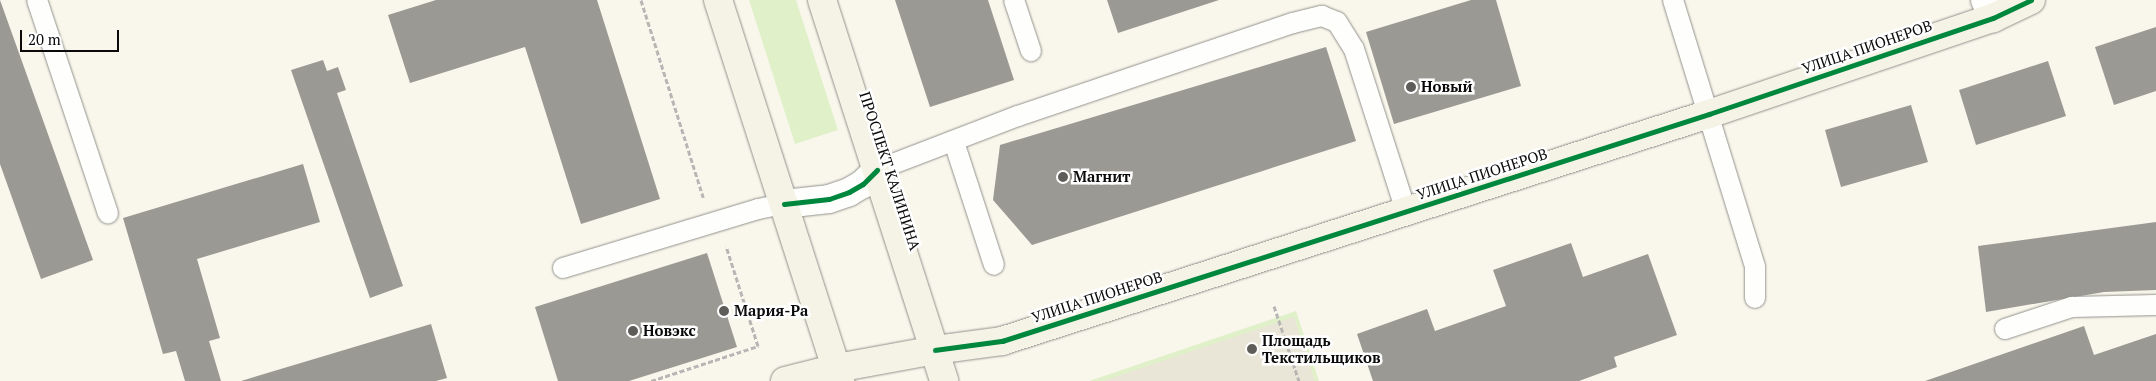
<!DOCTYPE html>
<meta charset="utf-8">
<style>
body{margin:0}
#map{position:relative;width:2156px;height:381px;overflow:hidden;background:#f9f7ec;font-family:"PT Serif",serif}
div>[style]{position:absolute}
.green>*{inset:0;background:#e0f1ca}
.plaza>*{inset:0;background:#eae6d7}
.building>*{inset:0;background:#9b9993}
.path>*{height:3px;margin-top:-1.5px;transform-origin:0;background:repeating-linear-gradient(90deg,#b7b6b5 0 5px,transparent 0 7.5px)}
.roads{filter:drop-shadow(0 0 1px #92918c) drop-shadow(0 0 1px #92918c)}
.lane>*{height:20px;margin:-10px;padding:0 10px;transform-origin:10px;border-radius:10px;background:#fefefc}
.street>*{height:28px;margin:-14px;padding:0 14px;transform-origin:14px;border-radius:14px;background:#fefefc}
.secondary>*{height:28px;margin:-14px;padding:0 14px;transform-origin:14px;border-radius:14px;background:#f4f3e6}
.cycleway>*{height:5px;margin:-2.5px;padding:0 2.5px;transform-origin:2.5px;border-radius:2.5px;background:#00873e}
.dots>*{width:14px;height:14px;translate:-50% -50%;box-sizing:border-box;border:2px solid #fff;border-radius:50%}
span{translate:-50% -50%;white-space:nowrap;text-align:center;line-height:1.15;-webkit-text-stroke:5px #fff;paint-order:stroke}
.street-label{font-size:15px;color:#0a0a0a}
.poi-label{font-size:15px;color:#0a0a0a;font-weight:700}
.left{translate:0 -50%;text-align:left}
.scale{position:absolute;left:20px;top:30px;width:99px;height:22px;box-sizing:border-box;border:2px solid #0a0a0a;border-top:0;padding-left:6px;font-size:15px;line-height:18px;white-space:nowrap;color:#0a0a0a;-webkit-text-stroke:4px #fff;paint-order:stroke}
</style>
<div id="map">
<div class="green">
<i style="clip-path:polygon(749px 0,796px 0,838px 130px,795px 144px)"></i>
<i style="clip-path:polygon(1296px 311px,1319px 381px,1089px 381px)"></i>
</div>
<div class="plaza">
<i style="clip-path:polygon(1294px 317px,1315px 381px,1103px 381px)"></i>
</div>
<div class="building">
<i style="clip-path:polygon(0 0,93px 260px,41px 279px,0 164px)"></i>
<i style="clip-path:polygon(436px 0,597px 0,660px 199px,581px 224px,525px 47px,410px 83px,388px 15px)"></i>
<i style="clip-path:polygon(895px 0,988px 0,1014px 80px,930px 107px)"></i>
<i style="clip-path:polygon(1107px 0,1219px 0,1118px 33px)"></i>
<i style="clip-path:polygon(1471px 0,1496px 0,1521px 86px,1394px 124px,1366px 32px)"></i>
<i style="clip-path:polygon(2156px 27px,2156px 91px,2114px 105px,2095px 47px)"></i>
<i style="clip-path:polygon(1326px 47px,1356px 141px,1032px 245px,993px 200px,1000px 145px)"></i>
<i style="clip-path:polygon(323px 60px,327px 71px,338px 67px,346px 90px,337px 93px,403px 286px,370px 298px,291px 70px)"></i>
<i style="clip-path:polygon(2048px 61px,2066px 116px,1976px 145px,1959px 90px)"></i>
<i style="clip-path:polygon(1911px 105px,1928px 162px,1841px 187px,1825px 130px)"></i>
<i style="clip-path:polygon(303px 164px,320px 222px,197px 259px,220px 338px,209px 341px,221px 381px,185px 381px,176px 351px,163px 354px,123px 218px)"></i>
<i style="clip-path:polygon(2156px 222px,2156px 290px,2104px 292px,1986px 312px,1978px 246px)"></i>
<i style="clip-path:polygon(1571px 243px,1583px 277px,1648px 254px,1677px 335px,1614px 357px,1617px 367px,1579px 381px,1373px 381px,1357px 334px,1427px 309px,1435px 331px,1506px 306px,1493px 270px)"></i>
<i style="clip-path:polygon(707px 253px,737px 347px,629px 381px,558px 381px,535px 307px)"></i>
<i style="clip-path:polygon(431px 324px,447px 378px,436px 381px,241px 381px)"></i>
<i style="clip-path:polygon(2084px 326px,2094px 355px,2156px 334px,2156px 381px,1925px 381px)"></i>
</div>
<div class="path">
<i style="left:641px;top:0;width:207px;rotate:72.5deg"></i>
<i style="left:1274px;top:306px;width:79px;rotate:71.6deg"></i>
<i style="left:651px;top:381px;width:113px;rotate:-18.1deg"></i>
<i style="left:758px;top:346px;width:105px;rotate:-107.7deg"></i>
</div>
<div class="roads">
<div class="lane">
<i style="left:37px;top:0;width:225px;rotate:71.6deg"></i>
<i style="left:1014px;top:0;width:54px;rotate:71.6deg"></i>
<i style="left:1673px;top:0;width:279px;rotate:72.9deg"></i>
<i style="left:1755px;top:267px;width:31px;rotate:90deg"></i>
<i style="left:954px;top:142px;width:129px;rotate:72deg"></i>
<i style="left:877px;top:170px;width:151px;rotate:-21deg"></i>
<i style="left:1018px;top:116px;width:290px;rotate:-18.7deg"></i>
<i style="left:1293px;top:23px;width:30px;rotate:-14deg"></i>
<i style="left:1322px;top:16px;width:16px;rotate:22deg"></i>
<i style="left:1337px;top:22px;width:32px;rotate:58deg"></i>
<i style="left:1354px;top:49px;width:170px;rotate:72.2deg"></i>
<i style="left:563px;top:268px;width:204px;rotate:-16.8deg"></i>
<i style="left:758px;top:209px;width:26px;rotate:-11deg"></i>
<i style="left:2005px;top:329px;width:71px;rotate:-18.2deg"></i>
<i style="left:2072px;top:307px;width:84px;rotate:-1.4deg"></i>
</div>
<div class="street">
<i style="left:1985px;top:0;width:20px;rotate:66deg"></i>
<i style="left:784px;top:204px;width:45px;rotate:-6.3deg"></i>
<i style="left:829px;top:199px;width:21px;rotate:-19deg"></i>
<i style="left:849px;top:192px;width:16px;rotate:-30deg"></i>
<i style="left:863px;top:184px;width:20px;rotate:-45deg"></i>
</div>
<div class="secondary">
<i style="left:718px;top:0;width:400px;rotate:72.2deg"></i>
<i style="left:822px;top:0;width:400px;rotate:72.2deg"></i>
<i style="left:785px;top:381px;width:54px;rotate:-14deg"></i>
<i style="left:837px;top:368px;width:100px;rotate:-10.4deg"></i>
<i style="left:935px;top:350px;width:68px;rotate:-7.7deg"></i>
<i style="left:1002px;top:341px;width:743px;rotate:-17.8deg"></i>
<i style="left:1709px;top:114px;width:300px;rotate:-18.7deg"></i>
<i style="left:1993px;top:18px;width:42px;rotate:-25.3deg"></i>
</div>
</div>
<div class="cycleway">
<i style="left:784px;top:204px;width:45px;rotate:-6.3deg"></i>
<i style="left:829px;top:199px;width:21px;rotate:-19deg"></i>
<i style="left:849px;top:192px;width:16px;rotate:-30deg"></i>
<i style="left:863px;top:184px;width:20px;rotate:-45deg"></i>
<i style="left:935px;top:350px;width:68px;rotate:-7.7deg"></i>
<i style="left:1002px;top:341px;width:743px;rotate:-17.8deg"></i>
<i style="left:1709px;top:114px;width:300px;rotate:-18.7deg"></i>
<i style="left:1993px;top:18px;width:42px;rotate:-25.3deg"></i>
</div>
<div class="dots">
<i style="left:1411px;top:87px;background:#5e5d59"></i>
<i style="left:1063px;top:177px;background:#5e5d59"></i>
<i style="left:724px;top:311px;background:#5e5d59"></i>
<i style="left:633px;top:331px;background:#5e5d59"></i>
<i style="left:1252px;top:349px;background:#5e5d59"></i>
</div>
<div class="street-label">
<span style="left:1867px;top:47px;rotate:-19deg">УЛИЦА ПИОНЕРОВ</span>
<span style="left:890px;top:171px;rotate:72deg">ПРОСПЕКТ КАЛИНИНА</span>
<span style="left:1482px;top:174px;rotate:-18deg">УЛИЦА ПИОНЕРОВ</span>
<span style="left:1097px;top:297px;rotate:-18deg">УЛИЦА ПИОНЕРОВ</span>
</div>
<div class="poi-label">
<span class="left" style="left:1421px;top:87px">Новый</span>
<span class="left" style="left:1073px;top:177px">Магнит</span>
<span class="left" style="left:734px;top:311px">Мария-Ра</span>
<span class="left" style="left:643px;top:331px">Новэкс</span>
<span class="left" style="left:1262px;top:349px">Площадь<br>Текстильщиков</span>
</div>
<div class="scale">20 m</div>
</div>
